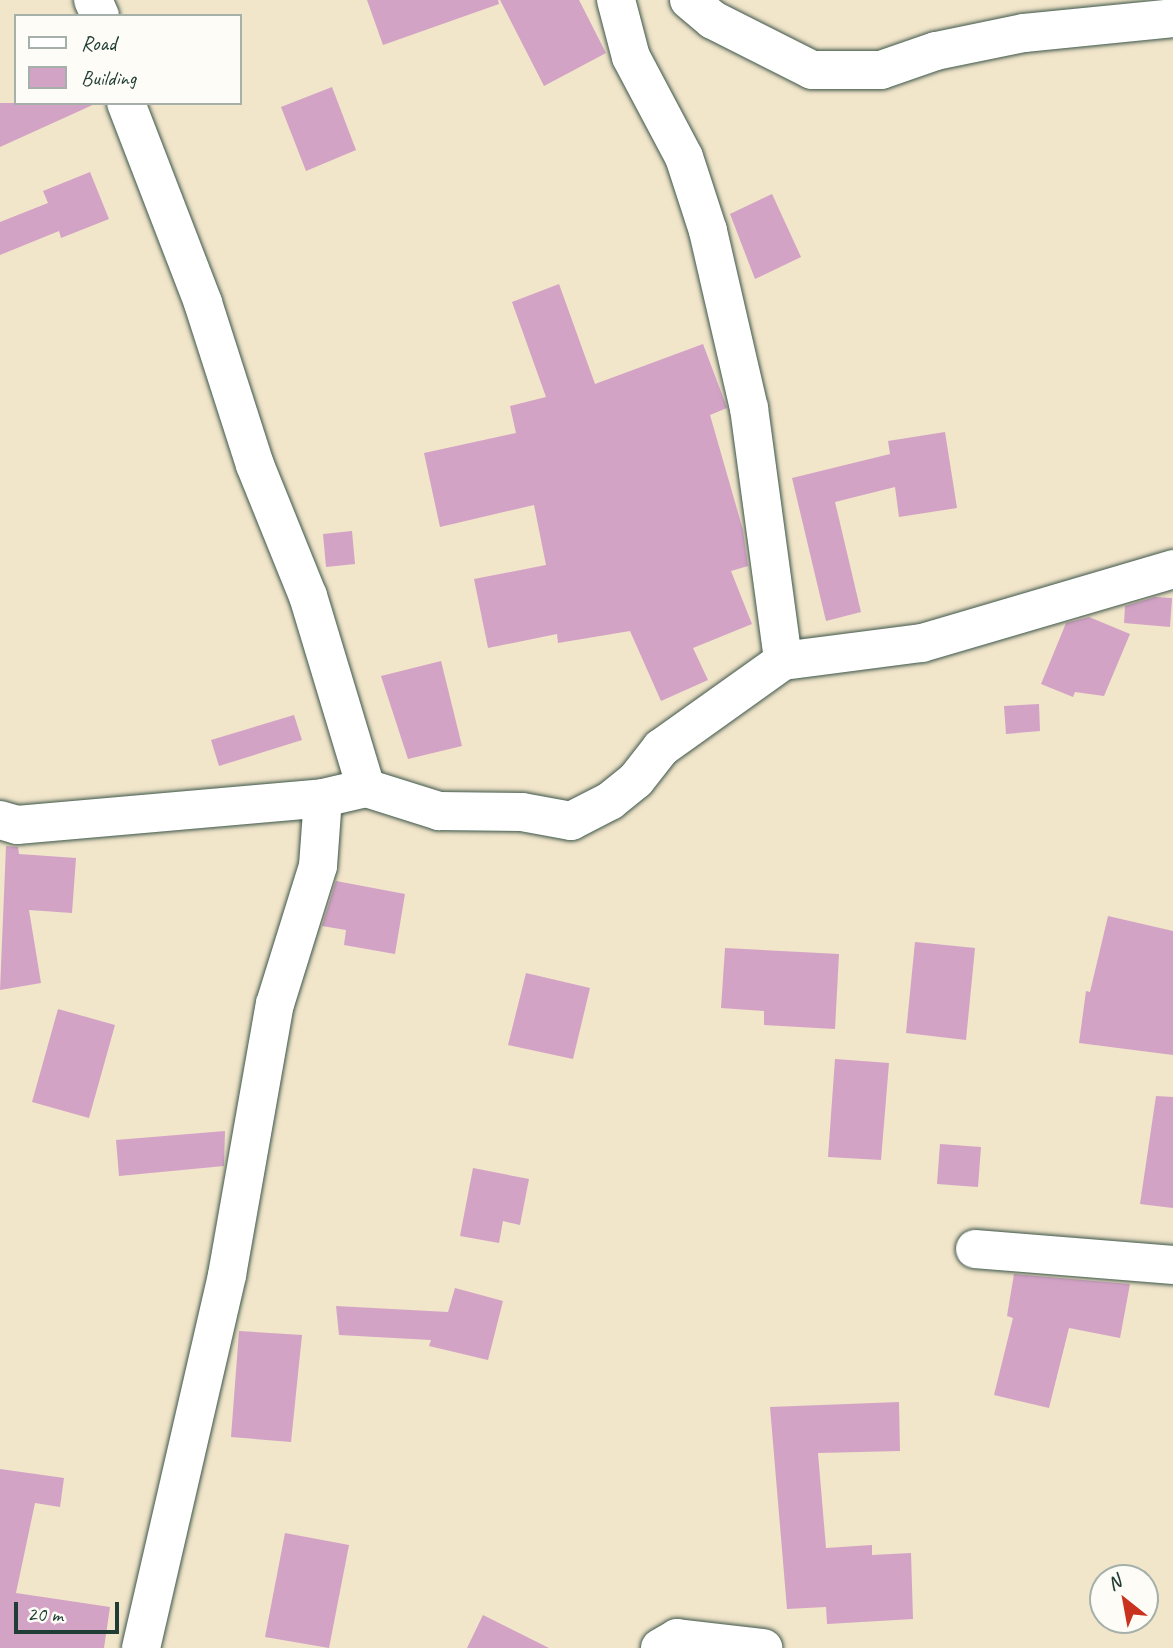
<!DOCTYPE html>
<style>
body{margin:0}
#map{position:relative;width:1173px;height:1648px;overflow:hidden;background:#f1e5ca;font-family:Caveat,sans-serif}
div>[style]{position:absolute}
.building>*{inset:0;background:#d3a3c6}
.roads{filter:drop-shadow(0 0 2px #3e564a) drop-shadow(0 0 2px #3e564a)}
.minor>*{height:38px;margin:-19px;padding:0 19px;transform-origin:19px;border-radius:19px;background:#fff}
span{translate:-50% -50%;white-space:nowrap;text-align:center;line-height:1.15;-webkit-text-stroke:6px #fdfcf7;paint-order:stroke}
.legend{position:absolute;left:14px;top:14px;width:228px;height:91px;box-sizing:border-box;background:#fdfcf7;border:2px solid #a4b0a9;margin:0;padding:9px 12px;list-style:none;font-size:21px;color:#1f3d34}
.legend li{display:flex;align-items:center;gap:14px;height:35px}
.legend b{width:35px;border:2px solid #a4b0a9}
.north{position:absolute;left:1089px;top:1564px;width:70px;height:70px;box-sizing:border-box;background:#fdfcf7;border:2px solid #a4b0a9;border-radius:50%;rotate:329deg;font-size:19px;font-weight:700;line-height:28px;text-align:center;color:#1f3d34}
.north::after{content:'';display:block;margin:auto;width:24px;height:32px;background:#c8321e;clip-path:polygon(50% 0,100% 100%,50% 72%,0 100%)}
.scale{position:absolute;left:14px;top:1602px;width:105px;height:32px;box-sizing:border-box;border:4px solid #1f3d34;border-top:0;padding-left:9px;font-size:21px;line-height:24px;white-space:nowrap;color:#1f3d34;-webkit-text-stroke:5px #fdfcf7;paint-order:stroke}
</style>
<div id="map">
<div class="building">
<i style="clip-path:polygon(367px 0,498px 0,499px 4px,383px 45px)"></i>
<i style="clip-path:polygon(500px 0,579px 0,606px 53px,544px 86px)"></i>
<i style="clip-path:polygon(332px 87px,356px 150px,306px 171px,281px 107px)"></i>
<i style="clip-path:polygon(0 103px,97px 103px,0 147px)"></i>
<i style="clip-path:polygon(90px 172px,109px 219px,61px 238px,59px 231px,0 255px,0 222px,48px 203px,43px 191px)"></i>
<i style="clip-path:polygon(772px 194px,801px 257px,755px 279px,730px 214px)"></i>
<i style="clip-path:polygon(559px 284px,595px 384px,703px 344px,726px 405px,727px 408px,710px 415px,743px 530px,748px 566px,731px 571px,752px 624px,693px 648px,708px 680px,661px 701px,630px 631px,558px 643px,557px 634px,488px 648px,474px 579px,546px 565px,534px 505px,440px 527px,424px 453px,516px 433px,510px 406px,546px 397px,512px 302px)"></i>
<i style="clip-path:polygon(945px 432px,957px 508px,899px 517px,895px 487px,835px 502px,861px 612px,826px 621px,792px 478px,890px 454px,888px 441px)"></i>
<i style="clip-path:polygon(352px 531px,355px 564px,326px 567px,323px 534px)"></i>
<i style="clip-path:polygon(1155px 597px,1172px 598px,1170px 627px,1124px 623px,1125px 606px)"></i>
<i style="clip-path:polygon(1089px 617px,1130px 634px,1104px 696px,1075px 692px,1073px 697px,1041px 684px,1066px 623px)"></i>
<i style="clip-path:polygon(441px 661px,462px 746px,408px 759px,381px 676px)"></i>
<i style="clip-path:polygon(1039px 704px,1040px 731px,1006px 734px,1004px 706px)"></i>
<i style="clip-path:polygon(294px 715px,302px 740px,219px 766px,211px 740px)"></i>
<i style="clip-path:polygon(6px 846px,18px 847px,19px 854px,76px 858px,72px 913px,29px 910px,41px 983px,0 990px)"></i>
<i style="clip-path:polygon(336px 881px,405px 894px,395px 954px,344px 945px,346px 930px,322px 926px)"></i>
<i style="clip-path:polygon(1108px 916px,1173px 931px,1173px 1055px,1079px 1043px,1086px 991px,1090px 992px)"></i>
<i style="clip-path:polygon(915px 942px,975px 948px,966px 1040px,906px 1033px)"></i>
<i style="clip-path:polygon(725px 948px,839px 954px,835px 1029px,764px 1025px,764px 1011px,721px 1008px)"></i>
<i style="clip-path:polygon(526px 973px,590px 988px,573px 1059px,508px 1045px)"></i>
<i style="clip-path:polygon(58px 1009px,115px 1025px,89px 1118px,32px 1102px)"></i>
<i style="clip-path:polygon(835px 1059px,889px 1063px,881px 1160px,828px 1157px)"></i>
<i style="clip-path:polygon(1156px 1096px,1173px 1097px,1173px 1208px,1140px 1204px)"></i>
<i style="clip-path:polygon(225px 1131px,224px 1166px,119px 1176px,116px 1140px)"></i>
<i style="clip-path:polygon(940px 1144px,981px 1147px,978px 1187px,937px 1184px)"></i>
<i style="clip-path:polygon(473px 1168px,529px 1179px,520px 1225px,503px 1221px,499px 1243px,460px 1236px)"></i>
<i style="clip-path:polygon(1014px 1274px,1130px 1284px,1120px 1338px,1069px 1328px,1049px 1408px,994px 1395px,1013px 1318px,1007px 1316px)"></i>
<i style="clip-path:polygon(455px 1288px,503px 1301px,488px 1360px,429px 1346px,431px 1340px,339px 1335px,336px 1306px,448px 1312px)"></i>
<i style="clip-path:polygon(239px 1331px,302px 1335px,291px 1442px,231px 1437px)"></i>
<i style="clip-path:polygon(899px 1402px,900px 1451px,818px 1453px,826px 1548px,872px 1545px,872px 1555px,911px 1553px,913px 1619px,827px 1624px,826px 1607px,787px 1609px,770px 1407px)"></i>
<i style="clip-path:polygon(0 1469px,64px 1478px,60px 1507px,35px 1503px,16px 1593px,110px 1607px,104px 1648px,0 1648px)"></i>
<i style="clip-path:polygon(285px 1533px,349px 1545px,329px 1648px,265px 1637px)"></i>
<i style="clip-path:polygon(483px 1615px,549px 1648px,467px 1648px)"></i>
</div>
<div class="roads">
<div class="minor">
<i style="left:93px;top:0;width:17px;rotate:66deg"></i>
<i style="left:616px;top:0;width:59px;rotate:75.3deg"></i>
<i style="left:631px;top:57px;width:113px;rotate:62.1deg"></i>
<i style="left:684px;top:157px;width:78px;rotate:72deg"></i>
<i style="left:708px;top:231px;width:182px;rotate:77deg"></i>
<i style="left:749px;top:408px;width:255px;rotate:82.3deg"></i>
<i style="left:689px;top:0;width:31px;rotate:40deg"></i>
<i style="left:713px;top:20px;width:111px;rotate:26.8deg"></i>
<i style="left:812px;top:70px;width:69px"></i>
<i style="left:881px;top:70px;width:58px;rotate:-19.1deg"></i>
<i style="left:936px;top:51px;width:90px;rotate:-11.6deg"></i>
<i style="left:1024px;top:33px;width:150px;rotate:-5.7deg"></i>
<i style="left:126px;top:103px;width:214px;rotate:68.9deg"></i>
<i style="left:203px;top:303px;width:170px;rotate:72.2deg"></i>
<i style="left:255px;top:465px;width:141px;rotate:68deg"></i>
<i style="left:308px;top:596px;width:201px;rotate:73.2deg"></i>
<i style="left:366px;top:788px;width:77px;rotate:17.5deg"></i>
<i style="left:439px;top:811px;width:83px;rotate:0.7deg"></i>
<i style="left:522px;top:812px;width:50px;rotate:10.4deg"></i>
<i style="left:571px;top:821px;width:44px;rotate:-27.1deg"></i>
<i style="left:610px;top:801px;width:33px;rotate:-39deg"></i>
<i style="left:636px;top:780px;width:41px;rotate:-52deg"></i>
<i style="left:661px;top:748px;width:150px;rotate:-35.5deg"></i>
<i style="left:783px;top:661px;width:140px;rotate:-7.4deg"></i>
<i style="left:922px;top:643px;width:262px;rotate:-16.4deg"></i>
<i style="left:0;top:820px;width:18px;rotate:16deg"></i>
<i style="left:17px;top:825px;width:307px;rotate:-5deg"></i>
<i style="left:975px;top:1249px;width:199px;rotate:4.6deg"></i>
<i style="left:141px;top:1648px;width:383px;rotate:-77deg"></i>
<i style="left:227px;top:1275px;width:275px;rotate:-80deg"></i>
<i style="left:275px;top:1004px;width:145px;rotate:-72.7deg"></i>
<i style="left:318px;top:866px;width:68px;rotate:-85.8deg"></i>
<i style="left:323px;top:798px;width:44px;rotate:-13.1deg"></i>
<i style="left:660px;top:1648px;width:20px;rotate:-30deg"></i>
<i style="left:677px;top:1638px;width:87px;rotate:6.6deg"></i>
</div>
</div>
<ul class="legend">
<li><b style="height:9px;background:#fff"></b>Road</li>
<li><b style="height:19px;background:#d3a3c6"></b>Building</li>
</ul>
<div class="north">N</div>
<div class="scale">20 m</div>
</div>
